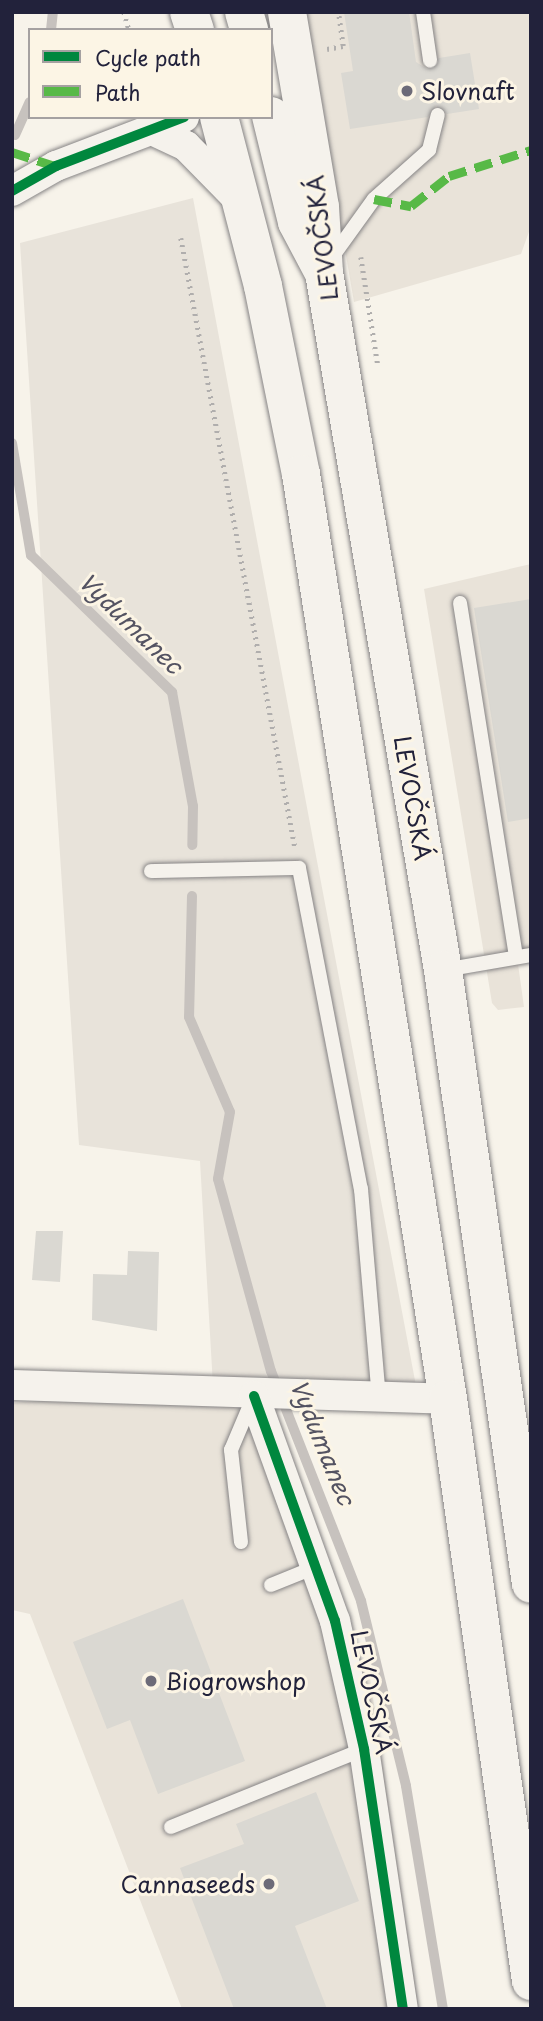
<!DOCTYPE html>
<meta charset="utf-8">
<style>
body{margin:0}
#map{position:relative;width:543px;height:2021px;overflow:hidden;background:#f7f3ea;font-family:"Playpen Sans",sans-serif}
div>[style]{position:absolute}
.built>*{inset:0;background:#e9e3d9}
.green>*{inset:0;background:#e8e3da}
.stream>*{height:10px;margin:-5px;padding:0 5px;transform-origin:5px;border-radius:5px;background:#c7c2be}
.building>*{inset:0;background:#dad8d2}
.path>*{height:4.5px;margin-top:-2.25px;transform-origin:0;background:repeating-linear-gradient(90deg,#b0aead 0 2px,transparent 0 7px)}
.roads{filter:drop-shadow(0 0 2px #868485) drop-shadow(0 0 2px #868485)}
.lane>*{height:14px;margin:-7px;padding:0 7px;transform-origin:7px;border-radius:7px;background:#f5f2ec}
.street>*{height:30px;margin:-15px;padding:0 15px;transform-origin:15px;border-radius:15px;background:#f5f2ec}
.primary>*{height:38px;margin:-19px;padding:0 19px;transform-origin:19px;border-radius:19px;background:#f5f2ec}
.highway>*{height:38px;margin:-19px;padding:0 19px;transform-origin:19px;border-radius:19px;background:#f5f2ec}
.quiet>*{height:9px;margin-top:-4.5px;transform-origin:0;background:repeating-linear-gradient(90deg,#58b947 0 18px,transparent 0 27px)}
.cycleway>*{height:10px;margin:-5px;padding:0 5px;transform-origin:5px;border-radius:5px;background:#00873e}
.dots>*{width:19px;height:19px;translate:-50% -50%;box-sizing:border-box;border:4px solid #fcf5e5;border-radius:50%}
span{translate:-50% -50%;white-space:nowrap;text-align:center;line-height:1.15;-webkit-text-stroke:6px #fcf5e5;paint-order:stroke}
.poi-label{font-size:23px;color:#22223b}
.left{translate:0 -50%;text-align:left}
.right{translate:-100% -50%;text-align:right}
.street-label{font-size:23px;color:#22223b}
.water-label{font-size:24px;color:#545362;font-style:italic}
.frame{position:absolute;inset:0;border:14px solid #22223b;pointer-events:none}
.legend{position:absolute;left:28px;top:28px;width:245px;height:91px;box-sizing:border-box;background:#fcf5e5;border:2px solid #a5a1a1;margin:0;padding:9px 12px;list-style:none;font-size:21px;color:#22223b}
.legend li{display:flex;align-items:center;gap:14px;height:35px}
.legend b{width:35px;border:2px solid #a5a1a1}
</style>
<div id="map">
<div class="built">
<i style="clip-path:polygon(304px 12px,531px 12px,531px 226px,521px 254px,354px 302px)"></i>
<i style="clip-path:polygon(531px 564px,531px 961px,518px 964px,524px 1007px,498px 1010px,492px 1003px,424px 589px)"></i>
<i style="clip-path:polygon(239px 1385px,370px 1678px,419px 2009px,182px 2009px,30px 1614px,12px 1610px,12px 1403px)"></i>
</div>
<div class="green">
<i style="clip-path:polygon(193px 198px,320px 877px,420px 1407px,213px 1386px,200px 1161px,79px 1145px,20px 243px)"></i>
</div>
<div class="stream">
<i style="left:51px;top:30px;width:18px;rotate:-84deg"></i>
<i style="left:15px;top:135px;width:36px;rotate:-66deg"></i>
<i style="left:12px;top:443px;width:114px;rotate:80.4deg"></i>
<i style="left:31px;top:555px;width:197px;rotate:44.2deg"></i>
<i style="left:172px;top:692px;width:116px;rotate:79.6deg"></i>
<i style="left:193px;top:806px;width:39px;rotate:91deg"></i>
<i style="left:192px;top:896px;width:121px;rotate:91.4deg"></i>
<i style="left:189px;top:1017px;width:103px;rotate:66.7deg"></i>
<i style="left:230px;top:1112px;width:68px;rotate:100.2deg"></i>
<i style="left:218px;top:1179px;width:199px;rotate:74.6deg"></i>
<i style="left:271px;top:1371px;width:247px;rotate:68.6deg"></i>
<i style="left:361px;top:1601px;width:190px;rotate:76.3deg"></i>
<i style="left:406px;top:1786px;width:226px;rotate:80.6deg"></i>
</div>
<div class="building">
<i style="clip-path:polygon(344px 12px,409px 12px,416px 62px,427px 69px,439px 58px,470px 53px,479px 109px,447px 114px,436px 106px,428px 117px,350px 129px,341px 73px,353px 71px)"></i>
<i style="clip-path:polygon(531px 599px,531px 818px,508px 822px,474px 608px)"></i>
<i style="clip-path:polygon(36px 1231px,63px 1231px,60px 1282px,32px 1280px)"></i>
<i style="clip-path:polygon(128px 1251px,159px 1252px,157px 1331px,92px 1320px,93px 1274px,127px 1275px)"></i>
<i style="clip-path:polygon(183px 1599px,245px 1761px,158px 1794px,130px 1720px,107px 1729px,73px 1642px)"></i>
<i style="clip-path:polygon(316px 1792px,359px 1901px,295px 1926px,327px 2009px,234px 2009px,180px 1868px,244px 1844px,236px 1824px)"></i>
</div>
<div class="path">
<i style="left:124px;top:12px;width:19px;rotate:74deg"></i>
<i style="left:327px;top:49px;width:16px;rotate:-11deg"></i>
<i style="left:343px;top:46px;width:34px;rotate:-98deg"></i>
<i style="left:181px;top:238px;width:620px;rotate:79.4deg"></i>
<i style="left:361px;top:257px;width:110px;rotate:81.1deg"></i>
</div>
<div class="roads">
<div class="lane">
<i style="left:423px;top:12px;width:49px;rotate:81.7deg"></i>
<i style="left:333px;top:256px;width:70px;rotate:-54.3deg"></i>
<i style="left:374px;top:199px;width:74px;rotate:-41.7deg"></i>
<i style="left:429px;top:150px;width:36px;rotate:-76deg"></i>
<i style="left:460px;top:603px;width:358px;rotate:81deg"></i>
<i style="left:151px;top:871px;width:148px;rotate:-1.2deg"></i>
<i style="left:299px;top:868px;width:327px;rotate:79.1deg"></i>
<i style="left:361px;top:1189px;width:212px;rotate:85.1deg"></i>
<i style="left:444px;top:970px;width:88px;rotate:-9.8deg"></i>
<i style="left:241px;top:1542px;width:93px;rotate:-96.2deg"></i>
<i style="left:231px;top:1450px;width:56px;rotate:-67.1deg"></i>
<i style="left:271px;top:1585px;width:51px;rotate:-22deg"></i>
<i style="left:171px;top:1827px;width:208px;rotate:-22deg"></i>
</div>
<div class="street">
<i style="left:156px;top:132px;width:33px;rotate:25deg"></i>
<i style="left:186px;top:146px;width:78px;rotate:45.5deg"></i>
<i style="left:12px;top:191px;width:51px;rotate:-29.6deg"></i>
<i style="left:56px;top:166px;width:137px;rotate:-20.9deg"></i>
<i style="left:12px;top:1385px;width:436px;rotate:1.8deg"></i>
<i style="left:254px;top:1396px;width:239px;rotate:70.2deg"></i>
<i style="left:335px;top:1621px;width:131px;rotate:77.2deg"></i>
<i style="left:364px;top:1749px;width:263px;rotate:81.5deg"></i>
</div>
<div class="primary">
<i style="left:189px;top:12px;width:19px;rotate:72deg"></i>
<i style="left:287px;top:12px;width:198px;rotate:80.4deg"></i>
<i style="left:320px;top:207px;width:66px;rotate:86.5deg"></i>
<i style="left:324px;top:273px;width:707px;rotate:80.31deg"></i>
<i style="left:443px;top:970px;width:620px;rotate:81.84deg"></i>
<i style="left:219px;top:117px;width:175px;rotate:75.4deg"></i>
<i style="left:263px;top:286px;width:192px;rotate:78.6deg"></i>
<i style="left:301px;top:474px;width:937px;rotate:80.97deg"></i>
<i style="left:448px;top:1399px;width:588px;rotate:81.88deg"></i>
</div>
<div class="highway">
<i style="left:244px;top:12px;width:19px;rotate:74deg"></i>
<i style="left:271px;top:116px;width:109px;rotate:76.2deg"></i>
<i style="left:297px;top:222px;width:58px;rotate:62.1deg"></i>
</div>
</div>
<div class="quiet">
<i style="left:12px;top:152px;width:45px;rotate:18deg"></i>
<i style="left:374px;top:199px;width:38px;rotate:11deg"></i>
<i style="left:411px;top:206px;width:48px;rotate:-38.3deg"></i>
<i style="left:449px;top:176px;width:86px;rotate:-17.6deg"></i>
</div>
<div class="cycleway">
<i style="left:12px;top:191px;width:51px;rotate:-29.6deg"></i>
<i style="left:56px;top:166px;width:137px;rotate:-20.9deg"></i>
<i style="left:254px;top:1396px;width:239px;rotate:70.2deg"></i>
<i style="left:335px;top:1621px;width:131px;rotate:77.2deg"></i>
<i style="left:364px;top:1749px;width:263px;rotate:81.5deg"></i>
</div>
<div class="dots">
<i style="left:407px;top:91px;background:#6d6b78"></i>
<i style="left:151px;top:1681px;background:#6d6b78"></i>
<i style="left:269px;top:1884px;background:#6d6b78"></i>
</div>
<div class="poi-label">
<span class="left" style="left:421px;top:91px">Slovnaft</span>
<span class="left" style="left:165px;top:1681px">Biogrowshop</span>
<span class="right" style="left:255px;top:1884px">Cannaseeds</span>
</div>
<div class="street-label">
<span style="left:322px;top:238px;rotate:-97deg">LEVOČSKÁ</span>
<span style="left:413px;top:798px;rotate:80deg">LEVOČSKÁ</span>
<span style="left:372px;top:1692px;rotate:78deg">LEVOČSKÁ</span>
</div>
<div class="water-label">
<span style="left:131px;top:623px;rotate:44deg">Vydumanec</span>
<span style="left:323px;top:1442px;rotate:68deg">Vydumanec</span>
</div>
<div class="frame"></div>
<ul class="legend">
<li><b style="height:9px;background:#00873e"></b>Cycle path</li>
<li><b style="height:9px;background:#58b947"></b>Path</li>
</ul>
</div>
